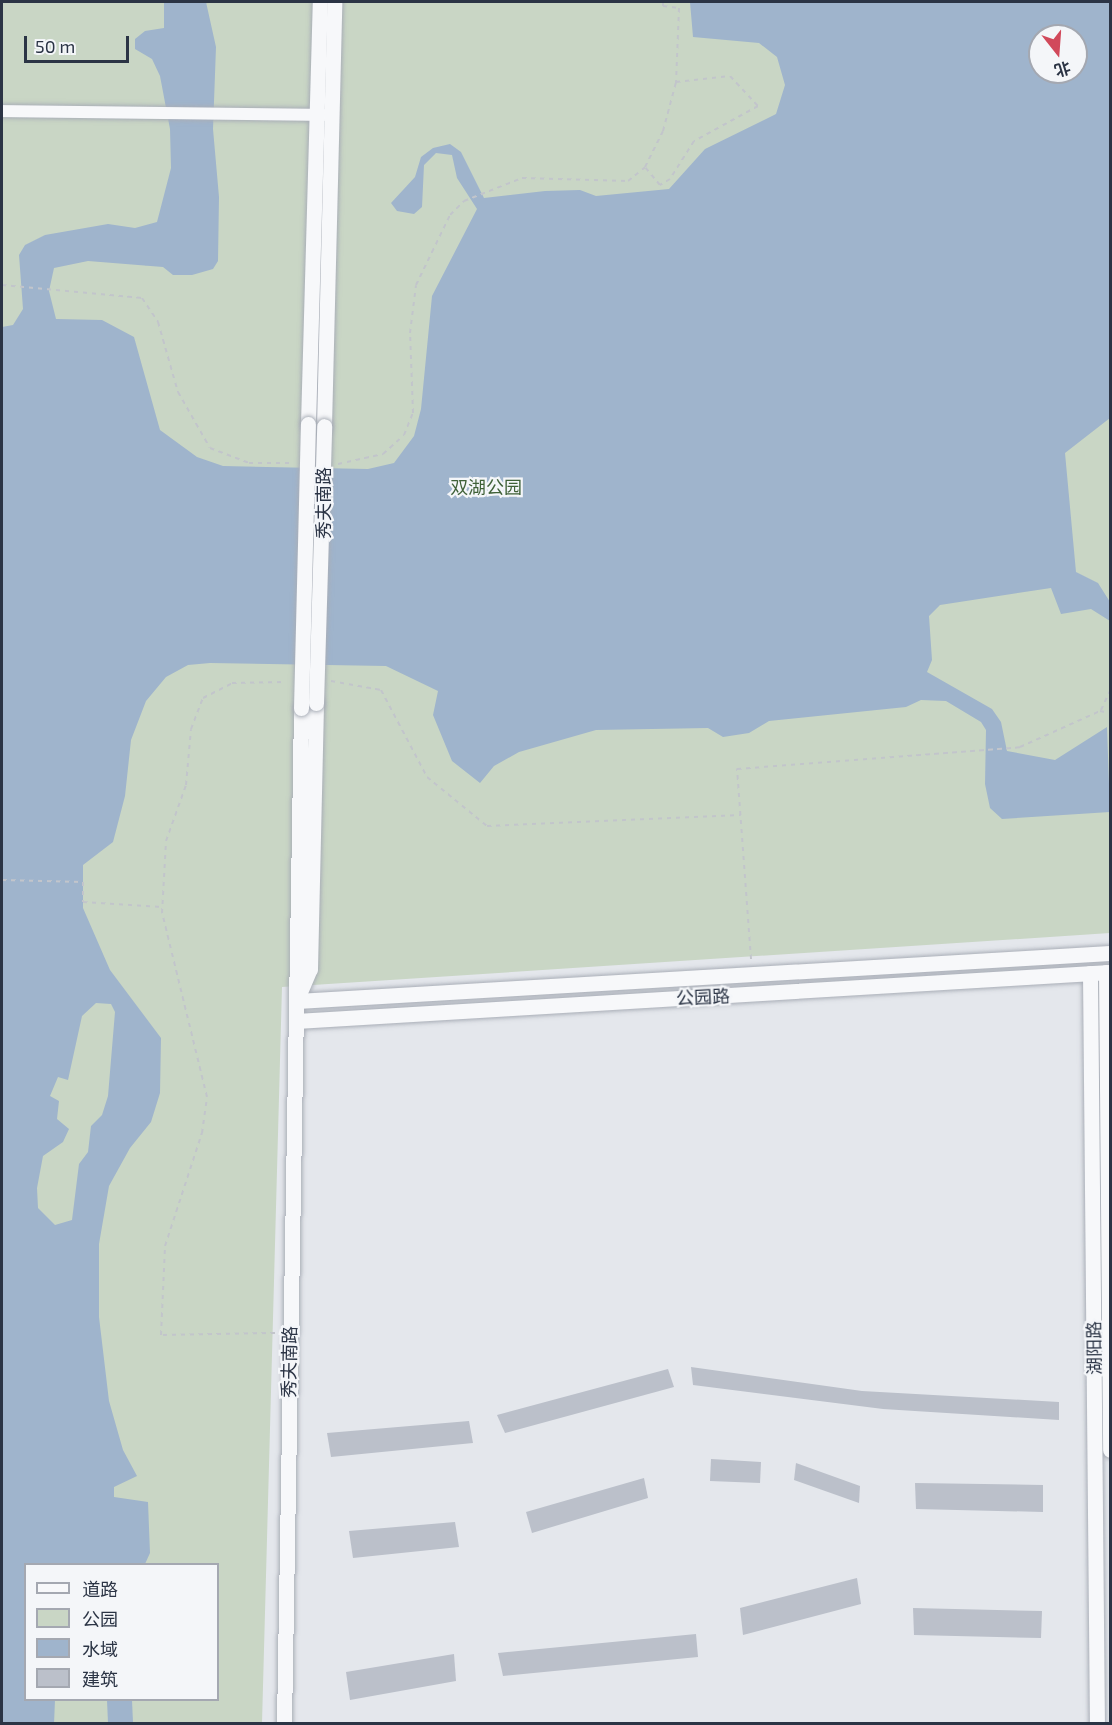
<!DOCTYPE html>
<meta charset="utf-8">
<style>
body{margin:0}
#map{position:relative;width:1112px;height:1725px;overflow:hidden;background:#e4e7ec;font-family:"Exo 2","Noto Sans SC",sans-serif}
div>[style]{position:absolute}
.green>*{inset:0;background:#c9d6c5}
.water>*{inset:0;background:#9fb4cc}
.building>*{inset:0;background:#bbc0ca}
.path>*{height:2px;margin-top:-1px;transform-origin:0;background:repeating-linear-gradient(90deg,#c2c5cb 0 4.5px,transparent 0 9px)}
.roads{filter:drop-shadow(0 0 2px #a9aeb7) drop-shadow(0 0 2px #a9aeb7)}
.minor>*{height:12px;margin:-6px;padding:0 6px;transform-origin:6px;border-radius:6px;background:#f7f8fa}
.tertiary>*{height:15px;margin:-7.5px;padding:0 7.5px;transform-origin:7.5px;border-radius:7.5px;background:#f7f8fa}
.bridges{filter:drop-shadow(0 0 2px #a9aeb7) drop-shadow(0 0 2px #a9aeb7)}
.tertiary-bridge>*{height:15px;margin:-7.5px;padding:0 7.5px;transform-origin:7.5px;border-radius:7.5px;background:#f7f8fa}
span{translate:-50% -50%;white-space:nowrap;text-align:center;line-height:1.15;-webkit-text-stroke:4.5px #f4f6f9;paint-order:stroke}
.park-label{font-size:18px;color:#3f6138}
.street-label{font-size:18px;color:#2b3445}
.frame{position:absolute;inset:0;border:3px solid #2b3445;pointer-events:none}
.legend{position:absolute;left:24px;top:1563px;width:195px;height:138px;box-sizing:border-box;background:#f4f6f9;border:2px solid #a4a8b1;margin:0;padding:8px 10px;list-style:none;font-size:18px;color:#2b3445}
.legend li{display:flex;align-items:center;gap:12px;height:30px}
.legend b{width:30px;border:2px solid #a4a8b1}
.north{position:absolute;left:1028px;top:24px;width:60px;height:60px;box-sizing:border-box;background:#f4f6f9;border:2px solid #a4a8b1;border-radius:50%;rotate:163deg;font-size:16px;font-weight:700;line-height:24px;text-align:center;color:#2b3445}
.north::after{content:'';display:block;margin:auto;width:21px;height:27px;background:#d1495b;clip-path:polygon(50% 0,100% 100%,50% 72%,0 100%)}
.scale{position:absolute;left:24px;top:36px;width:105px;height:27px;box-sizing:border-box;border:3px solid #2b3445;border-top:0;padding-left:8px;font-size:18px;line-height:21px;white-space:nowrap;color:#2b3445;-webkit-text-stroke:4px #f4f6f9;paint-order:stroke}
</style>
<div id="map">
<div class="green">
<i style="clip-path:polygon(evenodd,2px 2px,1110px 2px,1110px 933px,282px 987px,262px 1723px,2px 1724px,2px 2px,1040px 36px,1076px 36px,1076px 72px,1040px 72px,1040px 36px,2px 2px,26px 1564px,218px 1564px,218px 1700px,26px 1700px,26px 1564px)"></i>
</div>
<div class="water">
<i style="clip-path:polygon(evenodd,164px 2px,206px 2px,216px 47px,213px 129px,219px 197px,218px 261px,213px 269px,192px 275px,173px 275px,163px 267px,88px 261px,54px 268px,49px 291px,56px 319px,102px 320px,134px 337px,160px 430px,197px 457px,223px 466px,368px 469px,394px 463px,414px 436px,421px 409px,432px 296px,477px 209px,457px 178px,452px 155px,436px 153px,424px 165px,422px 207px,414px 214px,397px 211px,391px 203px,415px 177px,421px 157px,433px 148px,450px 144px,461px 152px,484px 198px,545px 191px,580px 190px,596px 196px,669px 189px,705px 149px,776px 114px,785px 85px,777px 57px,759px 43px,693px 37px,690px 2px,1110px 2px,1110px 418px,1065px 453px,1076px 572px,1098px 583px,1110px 602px,1110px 621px,1091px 609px,1061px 614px,1051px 588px,940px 605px,929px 616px,932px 660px,927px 672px,992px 709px,1001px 722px,1007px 751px,1055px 760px,1107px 727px,1110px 812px,1002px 819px,990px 808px,985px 784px,986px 730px,981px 722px,946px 701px,921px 700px,906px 707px,769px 721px,749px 733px,723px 737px,708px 728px,596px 730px,519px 752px,494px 766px,480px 783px,452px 761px,433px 715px,438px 691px,386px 666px,210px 663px,188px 665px,166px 677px,146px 701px,131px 740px,125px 796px,113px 842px,83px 865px,83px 908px,110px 970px,161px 1038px,160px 1093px,151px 1122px,130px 1148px,109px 1186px,99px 1244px,99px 1317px,109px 1401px,123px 1450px,137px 1476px,114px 1487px,114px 1497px,148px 1502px,150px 1553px,145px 1564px,26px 1564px,26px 1700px,55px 1700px,54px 1724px,2px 1723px,2px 327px,13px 325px,23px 309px,19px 255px,25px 245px,45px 235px,108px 224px,135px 228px,157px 222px,171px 168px,170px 129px,160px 76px,152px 59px,135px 49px,135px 39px,145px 31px,164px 28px,164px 2px,1040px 36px,1076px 36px,1076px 72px,1040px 72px,1040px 36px,164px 2px,96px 1003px,111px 1004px,115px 1012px,108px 1096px,102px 1115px,91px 1126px,88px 1152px,79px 1164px,72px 1220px,55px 1225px,38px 1208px,37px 1188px,43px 1156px,63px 1142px,69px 1129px,57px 1119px,59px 1101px,50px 1096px,58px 1077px,68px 1080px,82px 1016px,96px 1003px)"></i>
<i style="clip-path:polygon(107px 1700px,132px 1700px,133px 1723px,108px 1723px)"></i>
</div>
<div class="building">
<i style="clip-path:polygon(691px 1367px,862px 1391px,1059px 1402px,1059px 1420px,883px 1409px,693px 1385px)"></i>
<i style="clip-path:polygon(668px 1369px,674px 1387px,505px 1433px,497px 1415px)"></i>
<i style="clip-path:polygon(469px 1421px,473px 1443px,331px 1457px,327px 1433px)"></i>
<i style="clip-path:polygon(711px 1459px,761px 1462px,760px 1483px,710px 1481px)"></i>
<i style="clip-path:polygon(796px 1463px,860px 1486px,859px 1503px,794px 1480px)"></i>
<i style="clip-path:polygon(644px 1478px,648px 1498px,532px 1533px,526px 1512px)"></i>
<i style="clip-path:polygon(915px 1483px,1043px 1485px,1043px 1512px,916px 1509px)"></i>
<i style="clip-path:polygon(455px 1522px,459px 1547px,353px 1558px,349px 1531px)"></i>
<i style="clip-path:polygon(857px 1578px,861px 1604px,743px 1635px,740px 1608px)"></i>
<i style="clip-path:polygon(913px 1608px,1042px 1611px,1041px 1638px,914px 1635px)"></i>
<i style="clip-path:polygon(696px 1634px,698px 1657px,503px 1676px,498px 1653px)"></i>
<i style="clip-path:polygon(454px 1654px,456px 1681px,350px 1700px,346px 1672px)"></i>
</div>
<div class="path">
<i style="left:663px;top:2px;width:4px;rotate:90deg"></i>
<i style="left:663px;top:6px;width:16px;rotate:7deg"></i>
<i style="left:679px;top:8px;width:75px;rotate:92.3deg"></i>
<i style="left:2px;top:285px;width:141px;rotate:5.3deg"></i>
<i style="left:142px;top:298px;width:29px;rotate:56deg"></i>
<i style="left:158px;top:322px;width:73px;rotate:74.1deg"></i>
<i style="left:178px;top:392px;width:64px;rotate:60.3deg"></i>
<i style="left:210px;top:448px;width:42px;rotate:21deg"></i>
<i style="left:249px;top:463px;width:44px"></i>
<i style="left:338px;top:464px;width:46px;rotate:-12.5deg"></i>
<i style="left:383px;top:454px;width:28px;rotate:-42deg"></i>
<i style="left:404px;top:435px;width:24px;rotate:-68deg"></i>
<i style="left:413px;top:413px;width:80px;rotate:-92.1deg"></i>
<i style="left:410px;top:333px;width:48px;rotate:-82.9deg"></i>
<i style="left:416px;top:285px;width:78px;rotate:-64.1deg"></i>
<i style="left:450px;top:215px;width:20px;rotate:-45deg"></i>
<i style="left:464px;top:201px;width:62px;rotate:-21.6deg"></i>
<i style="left:522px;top:178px;width:106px;rotate:1.6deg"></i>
<i style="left:628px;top:181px;width:22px;rotate:-39deg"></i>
<i style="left:645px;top:167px;width:40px;rotate:-63.4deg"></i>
<i style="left:663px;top:131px;width:51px;rotate:-75.1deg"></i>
<i style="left:676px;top:82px;width:54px;rotate:-6.3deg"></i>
<i style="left:730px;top:76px;width:41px;rotate:47deg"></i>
<i style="left:758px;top:106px;width:73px;rotate:151.3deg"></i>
<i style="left:694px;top:141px;width:45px;rotate:122.3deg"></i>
<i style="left:670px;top:179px;width:12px;rotate:149deg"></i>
<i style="left:660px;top:185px;width:23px;rotate:-130deg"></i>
<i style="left:331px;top:681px;width:51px;rotate:10.2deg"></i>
<i style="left:381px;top:690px;width:98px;rotate:62.1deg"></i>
<i style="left:427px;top:777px;width:77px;rotate:39.2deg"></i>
<i style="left:487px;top:826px;width:254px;rotate:-2.5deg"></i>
<i style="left:1101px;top:710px;width:21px;rotate:-65deg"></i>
<i style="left:2px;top:880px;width:81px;rotate:1.4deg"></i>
<i style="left:83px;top:882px;width:20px;rotate:90deg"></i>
<i style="left:83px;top:902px;width:79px;rotate:3.6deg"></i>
<i style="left:751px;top:959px;width:191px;rotate:-94.2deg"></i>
<i style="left:737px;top:769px;width:284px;rotate:-4.4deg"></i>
<i style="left:1020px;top:747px;width:88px;rotate:-24.2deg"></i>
<i style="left:1100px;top:711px;width:10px;rotate:11deg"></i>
<i style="left:275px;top:1333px;width:114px;rotate:179deg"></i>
<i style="left:161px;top:1335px;width:89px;rotate:-87.4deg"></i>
<i style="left:165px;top:1246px;width:119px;rotate:-71.9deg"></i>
<i style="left:202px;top:1133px;width:36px;rotate:-82deg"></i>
<i style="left:207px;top:1097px;width:189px;rotate:-103.7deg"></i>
<i style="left:162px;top:913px;width:72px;rotate:-86.8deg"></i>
<i style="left:166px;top:841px;width:59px;rotate:-70.3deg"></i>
<i style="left:186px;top:785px;width:56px;rotate:-84.9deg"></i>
<i style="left:191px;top:729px;width:33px;rotate:-69deg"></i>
<i style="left:203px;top:698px;width:33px;rotate:-27deg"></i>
<i style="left:232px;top:683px;width:54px;rotate:-1.1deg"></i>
</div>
<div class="roads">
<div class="minor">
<i style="left:2px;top:111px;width:322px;rotate:0.7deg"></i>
</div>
<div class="tertiary">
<i style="left:308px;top:424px;width:422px;rotate:-88.4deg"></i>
<i style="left:324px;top:426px;width:424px;rotate:-88.6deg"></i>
<i style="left:1106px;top:972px;width:478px;rotate:89.5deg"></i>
<i style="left:1090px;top:973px;width:751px;rotate:89.47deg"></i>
<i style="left:300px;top:992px;width:25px;rotate:-67deg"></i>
<i style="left:310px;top:969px;width:266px;rotate:-88.7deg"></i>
<i style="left:297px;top:1001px;width:814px;rotate:-3.38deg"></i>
<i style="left:296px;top:1021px;width:815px;rotate:-3.44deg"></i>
<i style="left:284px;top:1724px;width:1016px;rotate:-89.04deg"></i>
</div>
</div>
<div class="bridges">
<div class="tertiary-bridge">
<i style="left:316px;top:703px;width:277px;rotate:-88.3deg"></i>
<i style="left:301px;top:708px;width:284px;rotate:-88.6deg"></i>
</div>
</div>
<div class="park-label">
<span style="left:486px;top:487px">双湖公园</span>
</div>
<div class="street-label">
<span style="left:323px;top:503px;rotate:-90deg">秀夫南路</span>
<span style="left:703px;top:997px;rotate:-3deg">公园路</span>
<span style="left:1094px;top:1348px;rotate:-91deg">湖阳路</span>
<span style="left:289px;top:1362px;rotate:-89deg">秀夫南路</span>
</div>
<div class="frame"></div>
<ul class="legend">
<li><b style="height:8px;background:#f7f8fa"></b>道路</li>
<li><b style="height:16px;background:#c9d6c5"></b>公园</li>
<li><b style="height:16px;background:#9fb4cc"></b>水域</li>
<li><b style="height:16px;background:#bbc0ca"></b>建筑</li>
</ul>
<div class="north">北</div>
<div class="scale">50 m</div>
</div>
